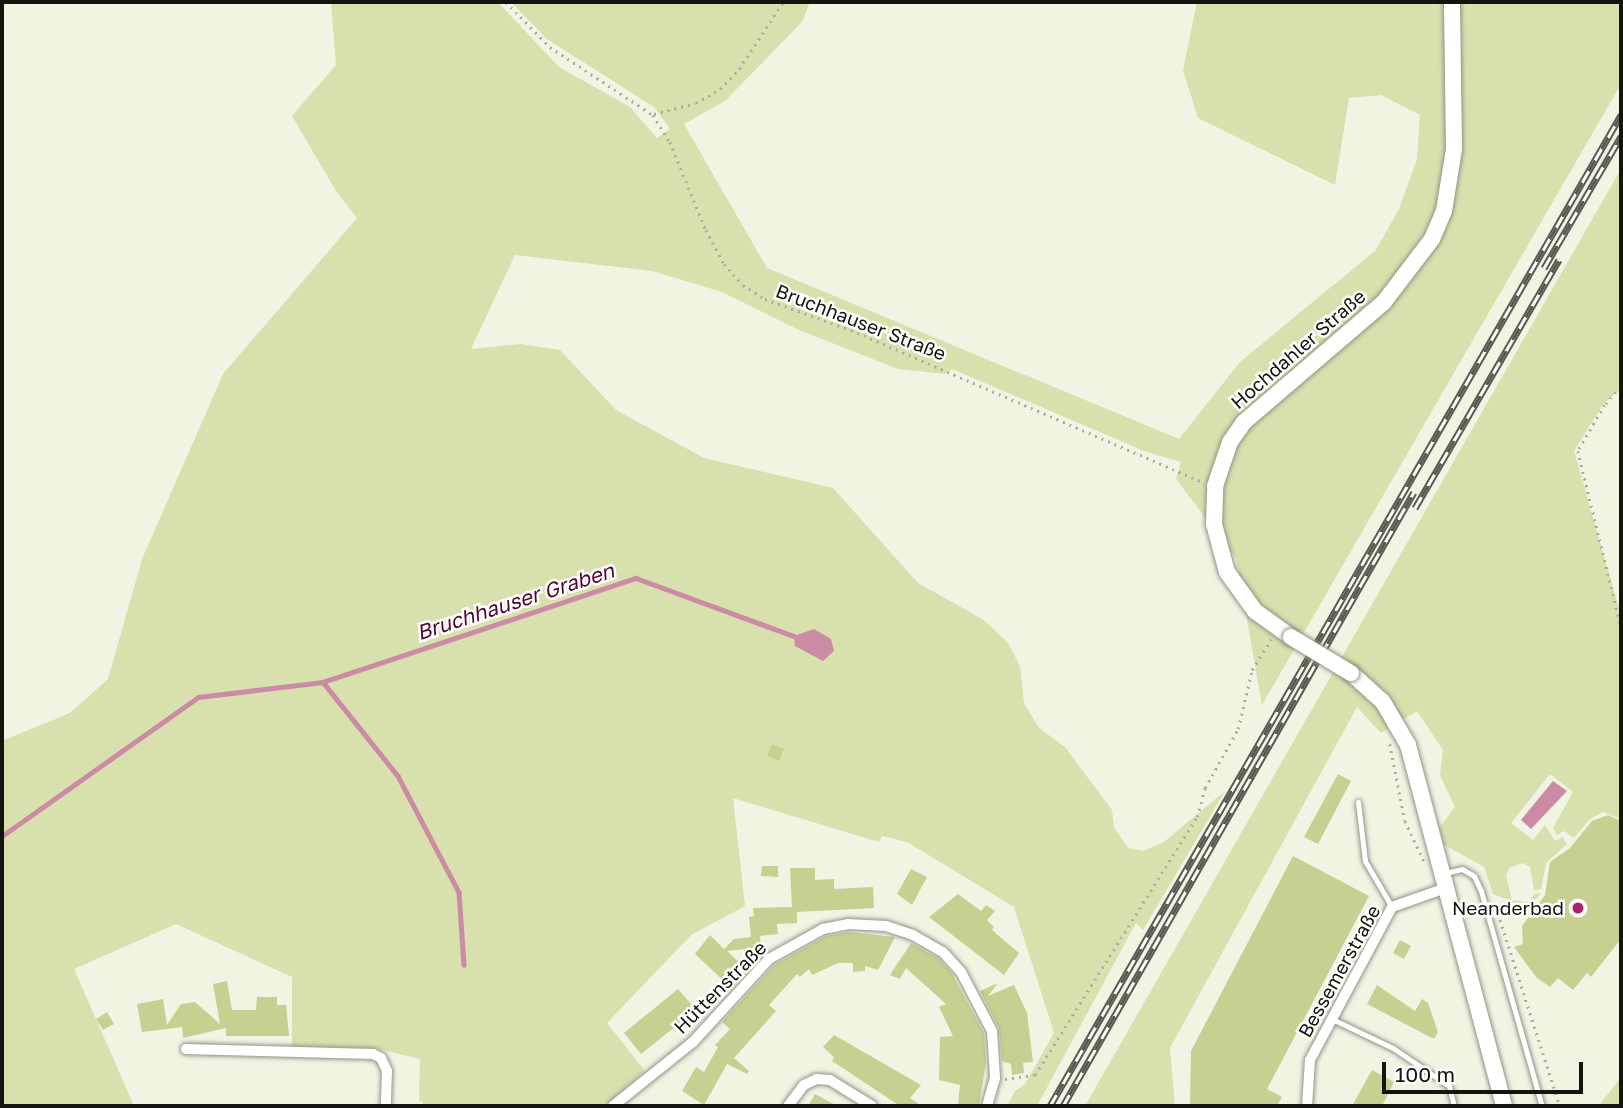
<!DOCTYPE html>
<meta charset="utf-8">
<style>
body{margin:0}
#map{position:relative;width:1623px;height:1108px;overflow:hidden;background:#f1f3e3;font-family:"Golos Text",sans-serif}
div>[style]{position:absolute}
.green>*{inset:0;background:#d8e0ad}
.water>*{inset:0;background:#cb8ba4}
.stream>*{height:4.5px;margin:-2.25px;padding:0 2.25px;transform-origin:2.25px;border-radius:2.25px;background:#cb8ba4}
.building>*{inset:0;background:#c7d090}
.path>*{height:2.5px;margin-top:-1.25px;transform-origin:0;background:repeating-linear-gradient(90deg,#acada0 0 2px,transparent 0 7px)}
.roads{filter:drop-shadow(0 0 2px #929586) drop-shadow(0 0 2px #929586)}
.lane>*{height:5px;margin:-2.5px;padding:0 2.5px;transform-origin:2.5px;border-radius:2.5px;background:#fff}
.street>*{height:10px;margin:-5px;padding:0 5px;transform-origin:5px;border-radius:5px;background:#fff}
.secondary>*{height:16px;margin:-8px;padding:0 8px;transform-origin:8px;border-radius:8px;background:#fff}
.rail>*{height:7px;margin-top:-3.5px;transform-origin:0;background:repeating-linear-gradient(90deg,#fefffc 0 13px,#595a51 0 26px);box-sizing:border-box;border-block:2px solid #595a51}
.bridges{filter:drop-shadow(0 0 2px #929586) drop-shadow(0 0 2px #929586)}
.secondary-bridge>*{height:16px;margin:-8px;padding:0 8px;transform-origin:8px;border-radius:8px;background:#fff}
.dots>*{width:19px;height:19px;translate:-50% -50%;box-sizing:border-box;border:4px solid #fefffc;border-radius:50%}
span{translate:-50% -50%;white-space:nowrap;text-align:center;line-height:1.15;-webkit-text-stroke:5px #fefffc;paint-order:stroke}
.street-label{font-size:19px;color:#13140e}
.poi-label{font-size:19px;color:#13140e}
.right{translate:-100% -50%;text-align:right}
.water-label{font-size:21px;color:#540530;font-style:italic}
.frame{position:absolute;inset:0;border:4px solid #13140e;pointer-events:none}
.scale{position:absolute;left:1382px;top:1062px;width:201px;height:32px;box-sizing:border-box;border:4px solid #13140e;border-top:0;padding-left:9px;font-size:21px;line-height:24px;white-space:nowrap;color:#13140e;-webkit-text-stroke:5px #fefffc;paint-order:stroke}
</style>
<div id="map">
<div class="green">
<i style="clip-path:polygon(331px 2px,498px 2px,559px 67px,630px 107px,657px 138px,670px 129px,654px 107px,547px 39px,511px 2px,810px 2px,802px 22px,725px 101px,684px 124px,767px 268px,1179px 439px,1240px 362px,1376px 250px,1399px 209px,1417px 159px,1420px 115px,1381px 95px,1349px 98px,1335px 185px,1198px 118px,1183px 70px,1197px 2px,1621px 2px,1621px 84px,1262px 705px,1236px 558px,1176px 479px,1181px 462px,1144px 451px,952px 369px,946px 374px,898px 369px,799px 330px,722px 292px,652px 271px,515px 255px,471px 349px,520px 344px,560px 350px,616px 410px,704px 458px,833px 488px,918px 583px,984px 620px,1008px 643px,1020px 666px,1024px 703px,1039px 728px,1065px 747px,1112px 810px,1114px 827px,1128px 848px,1143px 851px,1164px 842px,1225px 791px,1143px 930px,1136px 923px,1037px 1106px,1007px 1106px,1015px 1091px,1025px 1084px,1054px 1033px,1014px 907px,907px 842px,882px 836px,879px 842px,733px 798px,745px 906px,691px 935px,607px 1023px,645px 1071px,605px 1106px,426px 1106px,419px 1100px,420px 1059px,374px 1048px,292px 1048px,292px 977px,176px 924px,74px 969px,134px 1106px,2px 1106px,2px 741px,70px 713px,108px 679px,142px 559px,223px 374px,357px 218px,336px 191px,292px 116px,336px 65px)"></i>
<i style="clip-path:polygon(1621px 169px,1621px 389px,1604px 403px,1574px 451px,1621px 615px,1621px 819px,1603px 812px,1590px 819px,1574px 838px,1564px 831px,1557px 835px,1553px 828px,1573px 792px,1550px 774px,1511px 823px,1533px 840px,1545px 825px,1555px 841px,1563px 837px,1567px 844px,1546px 863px,1541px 889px,1534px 890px,1530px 867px,1523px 863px,1509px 868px,1506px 876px,1512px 900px,1529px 902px,1534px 894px,1541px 893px,1523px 917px,1511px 915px,1508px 900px,1493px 894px,1484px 867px,1443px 844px,1439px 828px,1455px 807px,1440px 775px,1443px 750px,1417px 711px,1381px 733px,1357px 707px,1170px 1048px,1175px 1106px,1085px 1106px)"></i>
<i style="clip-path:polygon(1621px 1077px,1621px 1106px,1593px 1106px,1600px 1104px)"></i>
</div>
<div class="water">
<i style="clip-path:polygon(814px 629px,831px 639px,834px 651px,823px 661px,795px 646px,794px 636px)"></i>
<i style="clip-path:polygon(1553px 781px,1567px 791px,1531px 829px,1521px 820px)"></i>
</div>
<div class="stream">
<i style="left:323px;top:682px;width:120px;rotate:51.4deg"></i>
<i style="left:398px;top:776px;width:131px;rotate:62.3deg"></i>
<i style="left:459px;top:892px;width:73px;rotate:86.1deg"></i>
<i style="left:2px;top:836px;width:240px;rotate:-35.3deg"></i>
<i style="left:198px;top:697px;width:126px;rotate:-6.8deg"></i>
<i style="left:323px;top:682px;width:330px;rotate:-18.4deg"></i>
<i style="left:636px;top:578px;width:168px;rotate:20.2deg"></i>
</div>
<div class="building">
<i style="clip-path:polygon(772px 744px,784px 749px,779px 761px,767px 756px)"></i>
<i style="clip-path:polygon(1338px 774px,1351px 781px,1318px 844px,1304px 837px)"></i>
<i style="clip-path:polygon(1608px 815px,1621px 821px,1621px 939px,1591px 977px,1587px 973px,1573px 990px,1558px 978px,1550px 987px,1536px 977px,1514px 947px,1523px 944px,1522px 926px,1545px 895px,1550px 862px,1570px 848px,1592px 821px)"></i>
<i style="clip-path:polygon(1293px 856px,1369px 896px,1267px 1089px,1282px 1097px,1277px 1106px,1190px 1106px,1191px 1051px)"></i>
<i style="clip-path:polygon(762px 866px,778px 866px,778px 877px,761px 876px)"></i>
<i style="clip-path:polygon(790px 868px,815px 868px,815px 880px,834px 879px,834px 889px,873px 887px,874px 908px,797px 912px,797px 923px,777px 924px,778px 934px,760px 936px,761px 947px,727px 951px,740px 963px,724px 981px,695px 954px,710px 935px,724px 949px,734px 939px,751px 937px,749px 917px,754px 916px,753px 908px,792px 907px)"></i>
<i style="clip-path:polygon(911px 869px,927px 877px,912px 905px,897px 894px)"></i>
<i style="clip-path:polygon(958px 894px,981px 911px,986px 905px,995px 911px,987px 920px,994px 927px,992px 930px,1019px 953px,1004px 975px,929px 917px)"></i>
<i style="clip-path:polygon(849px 932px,895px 937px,878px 970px,865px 966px,865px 971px,853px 972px,853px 963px,838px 963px,812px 975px,809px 969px,800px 977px,797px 974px,769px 1005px,776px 1011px,734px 1058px,749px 1071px,747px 1074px,727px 1064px,704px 1105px,682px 1091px,696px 1067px,704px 1072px,718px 1047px,715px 1045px,730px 1029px,722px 1022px,774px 965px,826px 936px)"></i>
<i style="clip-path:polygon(1400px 940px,1411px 946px,1404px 959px,1393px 953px)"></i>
<i style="clip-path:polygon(911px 943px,938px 958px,951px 972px,984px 1033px,986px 1062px,979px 1106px,962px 1106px,958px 1103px,960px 1085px,939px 1080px,940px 1037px,953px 1036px,939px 1007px,946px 1004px,906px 968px,900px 979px,890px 975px)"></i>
<i style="clip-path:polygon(227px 981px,232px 1010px,256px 1010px,257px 997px,277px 997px,277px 1005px,286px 1005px,289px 1036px,226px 1036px,226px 1028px,183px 1038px,182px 1027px,142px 1032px,137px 1004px,163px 999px,167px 1025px,181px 1004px,195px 1002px,220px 1024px,213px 984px)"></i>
<i style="clip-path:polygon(998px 983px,988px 996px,1014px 985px,1027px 1013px,1033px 1062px,1023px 1063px,1024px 1073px,1012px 1075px,1011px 1064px,1002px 1061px,999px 1028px,980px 991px)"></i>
<i style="clip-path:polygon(1377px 985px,1415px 1011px,1422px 999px,1428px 1003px,1438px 1032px,1434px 1039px,1367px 1004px)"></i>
<i style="clip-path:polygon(678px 989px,696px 1010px,641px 1054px,624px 1033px)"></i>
<i style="clip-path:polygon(107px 1012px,114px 1024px,103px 1030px,96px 1019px)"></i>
<i style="clip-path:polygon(834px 1035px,921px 1085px,910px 1098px,922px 1106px,900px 1106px,832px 1061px,834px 1057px,823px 1047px)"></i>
<i style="clip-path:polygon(1372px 1070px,1394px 1082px,1382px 1106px,1352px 1106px)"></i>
<i style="clip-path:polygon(815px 1094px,837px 1106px,808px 1106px)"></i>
</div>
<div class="path">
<i style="left:506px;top:2px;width:63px;rotate:45.6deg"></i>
<i style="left:550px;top:47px;width:123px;rotate:33.4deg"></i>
<i style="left:653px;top:115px;width:32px;rotate:58deg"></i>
<i style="left:670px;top:142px;width:95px;rotate:67.8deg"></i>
<i style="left:706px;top:230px;width:38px;rotate:62deg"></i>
<i style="left:724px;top:264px;width:28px;rotate:48deg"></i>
<i style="left:743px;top:285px;width:26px;rotate:32deg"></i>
<i style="left:765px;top:299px;width:91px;rotate:19.8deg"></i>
<i style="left:851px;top:330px;width:382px;rotate:23.4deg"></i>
<i style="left:654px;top:114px;width:43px;rotate:-14.7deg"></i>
<i style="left:696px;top:103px;width:28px;rotate:-30deg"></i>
<i style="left:720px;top:89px;width:28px;rotate:-46deg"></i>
<i style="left:739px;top:69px;width:80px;rotate:-56.7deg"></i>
<i style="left:1621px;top:394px;width:5px;rotate:-158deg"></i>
<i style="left:1616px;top:392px;width:17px;rotate:130deg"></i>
<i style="left:1605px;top:405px;width:53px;rotate:120.4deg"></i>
<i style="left:1578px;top:451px;width:182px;rotate:76.3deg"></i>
<i style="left:1390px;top:744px;width:78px;rotate:79deg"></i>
<i style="left:1405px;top:821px;width:44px;rotate:64.6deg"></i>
<i style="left:1498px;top:913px;width:203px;rotate:72.2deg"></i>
<i style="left:1005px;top:1079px;width:30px;rotate:-8deg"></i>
<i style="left:1035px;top:1075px;width:305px;rotate:-57.9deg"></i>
<i style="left:1197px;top:817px;width:30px;rotate:-75deg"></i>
<i style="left:1205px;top:788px;width:68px;rotate:-60.8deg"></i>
<i style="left:1238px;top:729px;width:61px;rotate:-76.7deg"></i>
<i style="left:1252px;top:670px;width:36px;rotate:-58deg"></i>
</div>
<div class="roads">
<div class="lane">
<i style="left:1358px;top:802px;width:59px;rotate:83.2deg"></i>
<i style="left:1365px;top:861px;width:53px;rotate:59.6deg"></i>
<i style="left:1445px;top:873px;width:17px;rotate:-13deg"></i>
<i style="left:1462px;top:869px;width:14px;rotate:30deg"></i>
<i style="left:1474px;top:876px;width:17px;rotate:65deg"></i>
<i style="left:1481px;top:891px;width:223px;rotate:74.2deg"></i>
<i style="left:1332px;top:1019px;width:68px;rotate:25.4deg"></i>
<i style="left:1393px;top:1048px;width:68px;rotate:34.2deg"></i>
<i style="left:1449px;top:1086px;width:21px;rotate:76deg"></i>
</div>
<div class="street">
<i style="left:186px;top:1049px;width:187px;rotate:1.5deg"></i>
<i style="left:373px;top:1054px;width:9px;rotate:27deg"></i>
<i style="left:381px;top:1058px;width:14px;rotate:65deg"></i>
<i style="left:387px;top:1071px;width:35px;rotate:92deg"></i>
<i style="left:613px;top:1106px;width:102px;rotate:-38.7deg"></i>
<i style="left:693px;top:1042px;width:113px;rotate:-47.5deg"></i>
<i style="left:769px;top:959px;width:62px;rotate:-29.1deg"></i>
<i style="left:823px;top:929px;width:25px;rotate:-11deg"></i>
<i style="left:848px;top:924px;width:38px;rotate:3deg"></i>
<i style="left:886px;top:926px;width:28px;rotate:18deg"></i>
<i style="left:913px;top:935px;width:34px;rotate:30deg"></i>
<i style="left:943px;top:952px;width:27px;rotate:48deg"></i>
<i style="left:961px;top:972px;width:67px;rotate:62.3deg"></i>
<i style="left:992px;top:1031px;width:47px;rotate:86.3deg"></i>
<i style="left:995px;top:1078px;width:29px;rotate:106deg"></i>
<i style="left:788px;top:1106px;width:26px;rotate:-53deg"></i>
<i style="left:804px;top:1085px;width:14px;rotate:-25deg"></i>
<i style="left:817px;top:1079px;width:13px;rotate:4deg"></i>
<i style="left:830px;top:1080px;width:49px;rotate:31.8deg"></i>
<i style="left:1307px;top:1106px;width:46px;rotate:-86.3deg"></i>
<i style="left:1310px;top:1060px;width:174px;rotate:-61.8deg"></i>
<i style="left:1392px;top:907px;width:57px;rotate:-19.4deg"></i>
</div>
<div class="secondary">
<i style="left:1291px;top:637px;width:44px;rotate:-144.2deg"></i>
<i style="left:1255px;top:611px;width:48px;rotate:-125.7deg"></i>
<i style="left:1227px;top:572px;width:50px;rotate:-105.2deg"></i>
<i style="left:1214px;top:524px;width:38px;rotate:-88deg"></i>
<i style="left:1215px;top:486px;width:46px;rotate:-71.2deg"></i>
<i style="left:1230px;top:442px;width:24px;rotate:-55deg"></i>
<i style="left:1244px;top:422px;width:184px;rotate:-40.6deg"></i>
<i style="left:1384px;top:302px;width:79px;rotate:-52.7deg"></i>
<i style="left:1432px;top:239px;width:30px;rotate:-67deg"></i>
<i style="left:1444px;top:211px;width:63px;rotate:-80.8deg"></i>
<i style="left:1454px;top:149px;width:147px;rotate:-90.8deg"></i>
<i style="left:1351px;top:673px;width:43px;rotate:42.2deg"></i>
<i style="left:1383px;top:702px;width:50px;rotate:59.8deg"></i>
<i style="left:1408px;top:745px;width:374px;rotate:75.1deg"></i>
</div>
</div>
<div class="rail">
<i style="left:1544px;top:268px;width:153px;rotate:-59.7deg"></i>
<i style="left:1415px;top:508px;width:287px;rotate:-59.9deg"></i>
<i style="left:1050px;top:1106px;width:1144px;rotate:-60.05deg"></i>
<i style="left:1063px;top:1106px;width:707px;rotate:-60.25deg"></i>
</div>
<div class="bridges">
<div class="secondary-bridge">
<i style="left:1291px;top:637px;width:70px;rotate:31deg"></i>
</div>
</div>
<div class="dots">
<i style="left:1578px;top:908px;background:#ab2369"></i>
</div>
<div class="street-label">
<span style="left:861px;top:322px;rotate:21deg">Bruchhauser Straße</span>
<span style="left:1298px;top:349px;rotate:-41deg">Hochdahler Straße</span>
<span style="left:1339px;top:971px;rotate:-61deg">Bessemerstraße</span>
<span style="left:720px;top:987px;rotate:-45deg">Hüttenstraße</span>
</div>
<div class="poi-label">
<span class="right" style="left:1564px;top:908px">Neanderbad</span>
</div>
<div class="water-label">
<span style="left:515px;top:601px;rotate:-18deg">Bruchhauser Graben</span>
</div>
<div class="frame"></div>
<div class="scale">100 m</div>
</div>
